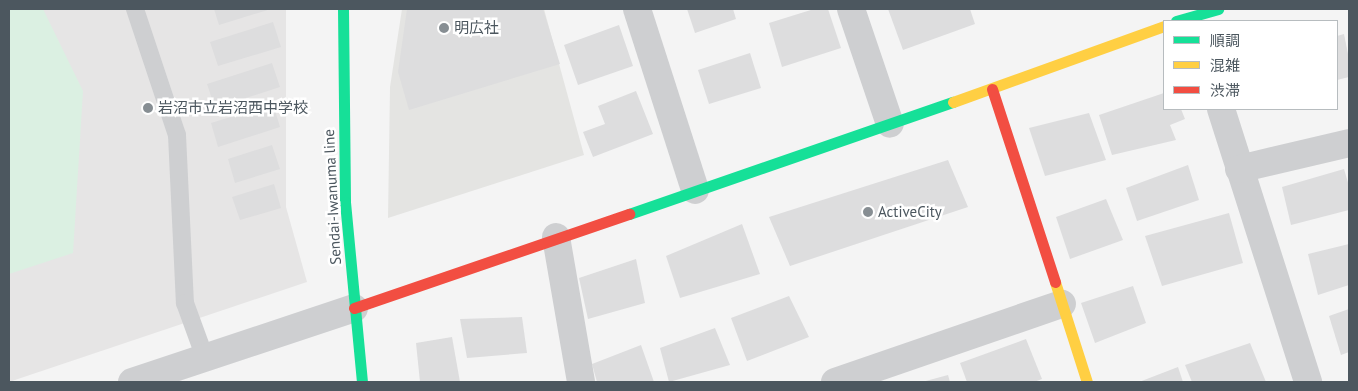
<!DOCTYPE html>
<meta charset="utf-8">
<style>
body{margin:0}
#map{position:relative;width:1358px;height:391px;overflow:hidden;background:#f4f4f4;font-family:"PT Sans","Noto Sans JP",sans-serif}
div>[style]{position:absolute}
.commercial>*{inset:0;background:#e4e4e2}
.education>*{inset:0;background:#e6e5e5}
.green>*{inset:0;background:#dbf0e2}
.building>*{inset:0;background:#ddddde}
.lane>*{height:18px;margin:-9px;padding:0 9px;transform-origin:9px;border-radius:9px;background:#cecfd1}
.street>*{height:28px;margin:-14px;padding:0 14px;transform-origin:14px;border-radius:14px;background:#cecfd1}
.fast>*{height:11px;margin:-5.5px;padding:0 5.5px;transform-origin:5.5px;border-radius:5.5px;background:#16e098}
.slow>*{height:11px;margin:-5.5px;padding:0 5.5px;transform-origin:5.5px;border-radius:5.5px;background:#ffcf43}
.jam>*{height:11px;margin:-5.5px;padding:0 5.5px;transform-origin:5.5px;border-radius:5.5px;background:#f24e42}
.dots>*{width:14px;height:14px;translate:-50% -50%;box-sizing:border-box;border:2px solid #fff;border-radius:50%}
span{translate:-50% -50%;white-space:nowrap;text-align:center;line-height:1.15;-webkit-text-stroke:5px #fff;paint-order:stroke}
.poi-label{font-size:15px;color:#4c575f}
.left{translate:0 -50%;text-align:left}
.street-label{font-size:15px;color:#4c575f}
.frame{position:absolute;inset:0;border:10px solid #4c575f;pointer-events:none}
.legend{position:absolute;left:1163px;top:20px;width:175px;height:90px;box-sizing:border-box;background:#fff;border:1px solid #b7bcbf;margin:0;padding:6px 9px;list-style:none;font-size:15px;color:#4c575f}
.legend li{display:flex;align-items:center;gap:10px;height:25px}
.legend b{width:25px;border:1px solid #b7bcbf}
</style>
<div id="map">
<div class="commercial">
<i style="clip-path:polygon(402px 9px,544px 9px,584px 155px,388px 218px,390px 87px)"></i>
</div>
<div class="education">
<i style="clip-path:polygon(9px 9px,286px 9px,286px 207px,307px 282px,9px 382px)"></i>
</div>
<div class="green">
<i style="clip-path:polygon(9px 9px,43px 9px,83px 91px,73px 253px,9px 274px)"></i>
</div>
<div class="building">
<i style="clip-path:polygon(214px 9px,271px 9px,219px 25px)"></i>
<i style="clip-path:polygon(407px 9px,543px 9px,560px 64px,409px 110px,398px 72px)"></i>
<i style="clip-path:polygon(687px 9px,733px 9px,736px 19px,695px 33px)"></i>
<i style="clip-path:polygon(814px 9px,828px 9px,841px 48px,782px 67px,769px 23px)"></i>
<i style="clip-path:polygon(888px 9px,970px 9px,975px 24px,903px 50px)"></i>
<i style="clip-path:polygon(273px 22px,281px 47px,218px 66px,210px 42px)"></i>
<i style="clip-path:polygon(619px 25px,633px 66px,578px 85px,564px 45px)"></i>
<i style="clip-path:polygon(1344px 34px,1349px 59px,1349px 77px,1337px 80px,1337px 36px)"></i>
<i style="clip-path:polygon(750px 53px,761px 88px,709px 104px,698px 70px)"></i>
<i style="clip-path:polygon(272px 63px,280px 87px,215px 108px,207px 84px)"></i>
<i style="clip-path:polygon(636px 91px,653px 134px,593px 157px,583px 132px,605px 124px,598px 106px)"></i>
<i style="clip-path:polygon(1164px 93px,1164px 109px,1181px 109px,1185px 119px,1170px 125px,1176px 140px,1112px 155px,1099px 115px)"></i>
<i style="clip-path:polygon(273px 104px,280px 127px,218px 147px,211px 123px)"></i>
<i style="clip-path:polygon(1089px 113px,1106px 160px,1045px 176px,1029px 128px)"></i>
<i style="clip-path:polygon(272px 145px,280px 169px,235px 183px,228px 159px)"></i>
<i style="clip-path:polygon(948px 160px,968px 207px,790px 266px,769px 217px)"></i>
<i style="clip-path:polygon(1188px 165px,1199px 200px,1137px 221px,1126px 188px)"></i>
<i style="clip-path:polygon(1344px 169px,1349px 186px,1349px 210px,1291px 225px,1282px 187px)"></i>
<i style="clip-path:polygon(274px 184px,281px 208px,240px 220px,232px 197px)"></i>
<i style="clip-path:polygon(1106px 199px,1123px 240px,1070px 259px,1056px 217px)"></i>
<i style="clip-path:polygon(1229px 213px,1243px 263px,1162px 286px,1145px 236px)"></i>
<i style="clip-path:polygon(742px 224px,760px 274px,680px 298px,666px 256px)"></i>
<i style="clip-path:polygon(1349px 244px,1349px 285px,1318px 295px,1308px 254px)"></i>
<i style="clip-path:polygon(636px 259px,645px 303px,588px 319px,579px 278px)"></i>
<i style="clip-path:polygon(1133px 286px,1146px 323px,1095px 343px,1081px 303px)"></i>
<i style="clip-path:polygon(789px 296px,809px 337px,747px 361px,731px 318px)"></i>
<i style="clip-path:polygon(1349px 309px,1349px 352px,1341px 355px,1329px 316px)"></i>
<i style="clip-path:polygon(522px 317px,527px 353px,467px 358px,460px 319px)"></i>
<i style="clip-path:polygon(715px 328px,730px 365px,669px 382px,660px 348px)"></i>
<i style="clip-path:polygon(452px 337px,460px 382px,420px 382px,416px 343px)"></i>
<i style="clip-path:polygon(1026px 339px,1042px 379px,1034px 382px,967px 382px,960px 363px)"></i>
<i style="clip-path:polygon(1250px 343px,1266px 382px,1192px 382px,1185px 365px)"></i>
<i style="clip-path:polygon(641px 345px,654px 382px,597px 382px,592px 364px)"></i>
<i style="clip-path:polygon(1178px 367px,1183px 382px,1139px 382px)"></i>
<i style="clip-path:polygon(948px 375px,950px 382px,922px 382px)"></i>
</div>
<div class="lane">
<i style="left:135px;top:9px;width:133px;rotate:71.6deg"></i>
<i style="left:177px;top:135px;width:168px;rotate:87.3deg"></i>
<i style="left:185px;top:303px;width:59px;rotate:70deg"></i>
</div>
<div class="street">
<i style="left:637px;top:9px;width:190px;rotate:72.2deg"></i>
<i style="left:851px;top:9px;width:121px;rotate:71.3deg"></i>
<i style="left:1221px;top:109px;width:287px;rotate:72.3deg"></i>
<i style="left:1239px;top:169px;width:113px;rotate:-13.3deg"></i>
<i style="left:556px;top:237px;width:147px;rotate:80.2deg"></i>
<i style="left:132px;top:382px;width:234px;rotate:-18.4deg"></i>
<i style="left:835px;top:382px;width:240px;rotate:-19deg"></i>
</div>
<div class="fast">
<i style="left:343px;top:9px;width:193px;rotate:89.4deg"></i>
<i style="left:345px;top:202px;width:181px;rotate:84.6deg"></i>
<i style="left:1176px;top:21px;width:44px;rotate:-15.9deg"></i>
<i style="left:629px;top:214px;width:343px;rotate:-19.1deg"></i>
</div>
<div class="slow">
<i style="left:953px;top:102px;width:224px;rotate:-19.8deg"></i>
<i style="left:1055px;top:282px;width:105px;rotate:72.3deg"></i>
</div>
<div class="jam">
<i style="left:992px;top:89px;width:203px;rotate:71.9deg"></i>
<i style="left:354px;top:308px;width:291px;rotate:-18.9deg"></i>
</div>
<div class="dots">
<i style="left:444px;top:28px;background:#878e93"></i>
<i style="left:148px;top:108px;background:#878e93"></i>
<i style="left:868px;top:212px;background:#878e93"></i>
</div>
<div class="poi-label">
<span class="left" style="left:454px;top:28px">明広社</span>
<span class="left" style="left:158px;top:108px">岩沼市立岩沼西中学校</span>
<span class="left" style="left:878px;top:212px">ActiveCity</span>
</div>
<div class="street-label">
<span style="left:332px;top:197px;rotate:-93deg">Sendai-Iwanuma line</span>
</div>
<div class="frame"></div>
<ul class="legend">
<li><b style="height:6px;background:#16e098"></b>順調</li>
<li><b style="height:6px;background:#ffcf43"></b>混雑</li>
<li><b style="height:6px;background:#f24e42"></b>渋滞</li>
</ul>
</div>
